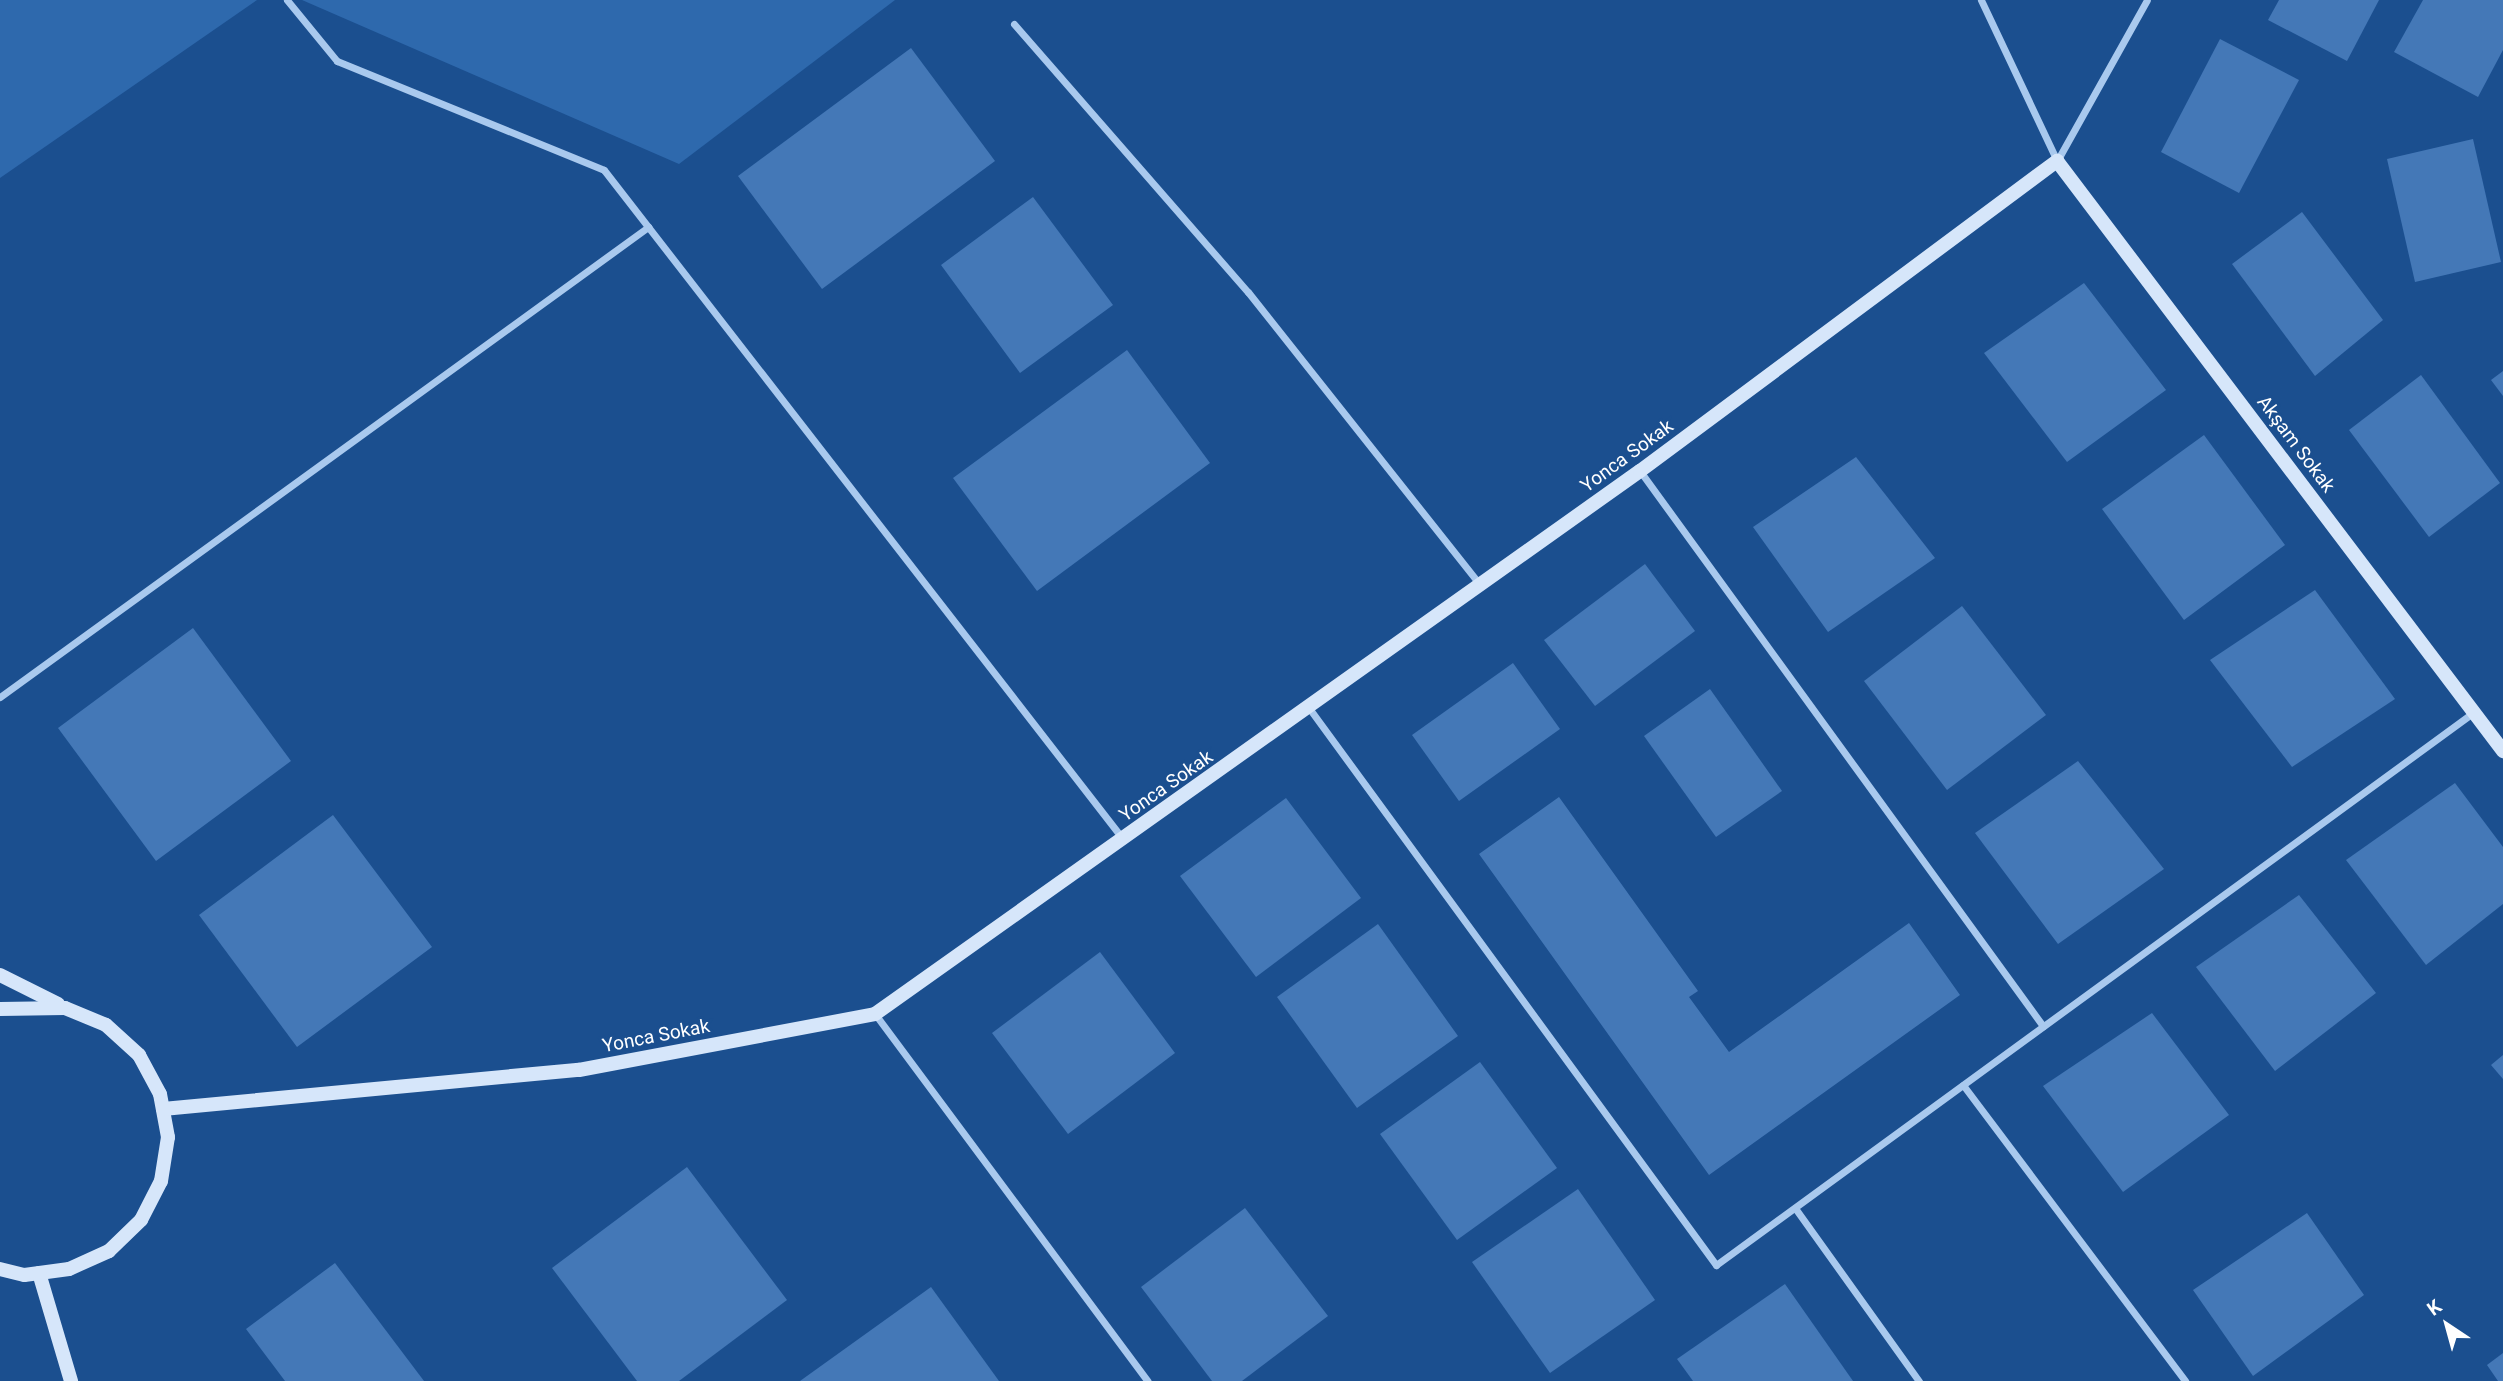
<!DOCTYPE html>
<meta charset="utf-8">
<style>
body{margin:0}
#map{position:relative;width:2503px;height:1381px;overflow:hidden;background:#1b4f8f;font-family:Roboto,sans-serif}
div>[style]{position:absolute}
.green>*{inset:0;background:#2e69ad}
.building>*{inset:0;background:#4478b7}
.street>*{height:7px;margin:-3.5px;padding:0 3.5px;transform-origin:3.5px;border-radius:3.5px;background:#a9c9ee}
.secondary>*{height:14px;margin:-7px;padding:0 7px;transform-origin:7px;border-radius:7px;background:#d6e6fa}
span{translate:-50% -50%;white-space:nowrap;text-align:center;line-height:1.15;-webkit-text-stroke:5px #1b4f8f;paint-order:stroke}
.street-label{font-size:19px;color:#fff}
.north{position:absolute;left:2412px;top:1290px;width:70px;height:70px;-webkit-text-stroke:5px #1b4f8f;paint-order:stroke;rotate:324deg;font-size:19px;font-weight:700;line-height:28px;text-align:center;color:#fff}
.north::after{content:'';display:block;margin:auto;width:24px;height:32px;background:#fff;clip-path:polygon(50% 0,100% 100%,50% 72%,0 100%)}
</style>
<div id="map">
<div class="green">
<i style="clip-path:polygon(0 0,257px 0,0 178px)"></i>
<i style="clip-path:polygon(302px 0,895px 0,679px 164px)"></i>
</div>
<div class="building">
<i style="clip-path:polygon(2279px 0,2379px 0,2347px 61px,2268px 20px)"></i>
<i style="clip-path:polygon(2423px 0,2503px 0,2503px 50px,2478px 97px,2394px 52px)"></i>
<i style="clip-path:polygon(2220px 39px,2299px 80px,2239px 193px,2161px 152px)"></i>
<i style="clip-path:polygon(911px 48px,995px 161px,822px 289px,738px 176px)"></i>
<i style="clip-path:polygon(2473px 139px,2501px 262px,2415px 282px,2387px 159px)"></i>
<i style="clip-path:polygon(1033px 197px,1113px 305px,1020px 373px,941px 265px)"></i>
<i style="clip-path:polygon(2302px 212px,2383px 320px,2315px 376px,2232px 264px)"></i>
<i style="clip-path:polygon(2084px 283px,2166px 390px,2067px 462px,1984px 353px)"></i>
<i style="clip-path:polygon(1127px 350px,1210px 463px,1037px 591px,953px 478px)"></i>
<i style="clip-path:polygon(2503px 371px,2503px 396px,2491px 380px)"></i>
<i style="clip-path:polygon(2421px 375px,2500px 483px,2429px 537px,2349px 430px)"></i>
<i style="clip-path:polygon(2204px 435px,2285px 545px,2184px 620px,2102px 509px)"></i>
<i style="clip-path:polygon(1856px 457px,1935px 558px,1828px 632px,1753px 527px)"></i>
<i style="clip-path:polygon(1645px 564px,1695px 631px,1595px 706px,1544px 640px)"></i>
<i style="clip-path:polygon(2315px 590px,2395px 699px,2292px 767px,2210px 660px)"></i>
<i style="clip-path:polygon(1962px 606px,2046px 715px,1947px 790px,1864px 681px)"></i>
<i style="clip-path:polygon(193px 628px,291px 761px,156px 861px,58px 728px)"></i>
<i style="clip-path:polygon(1513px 663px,1560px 729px,1459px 801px,1412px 735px)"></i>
<i style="clip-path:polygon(1710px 689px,1782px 791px,1716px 837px,1644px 736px)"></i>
<i style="clip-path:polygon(2078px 761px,2164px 869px,2058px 944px,1975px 833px)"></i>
<i style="clip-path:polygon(2455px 783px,2503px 847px,2503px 904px,2426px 965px,2346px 860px)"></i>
<i style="clip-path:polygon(1559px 797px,1698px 991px,1689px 997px,1729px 1052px,1909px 923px,1960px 995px,1709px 1175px,1479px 854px)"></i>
<i style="clip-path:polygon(1286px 798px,1361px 898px,1256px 977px,1180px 876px)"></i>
<i style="clip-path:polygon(333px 815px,432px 947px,297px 1047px,199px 915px)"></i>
<i style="clip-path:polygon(2299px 895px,2376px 993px,2275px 1071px,2196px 967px)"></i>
<i style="clip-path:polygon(1378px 924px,1458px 1036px,1357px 1108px,1277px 997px)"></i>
<i style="clip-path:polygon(1100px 952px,1175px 1053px,1068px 1134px,992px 1033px)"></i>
<i style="clip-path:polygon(2152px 1013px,2229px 1115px,2123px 1192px,2043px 1086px)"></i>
<i style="clip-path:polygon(2503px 1055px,2503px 1079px,2491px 1065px)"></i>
<i style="clip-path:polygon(1480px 1062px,1557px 1168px,1457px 1240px,1380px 1134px)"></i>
<i style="clip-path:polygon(687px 1167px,787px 1300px,679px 1381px,637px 1381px,552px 1268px)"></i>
<i style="clip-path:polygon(1578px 1189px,1655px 1300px,1550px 1373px,1472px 1262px)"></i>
<i style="clip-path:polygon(1245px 1208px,1328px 1316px,1242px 1381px,1212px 1381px,1141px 1287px)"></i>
<i style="clip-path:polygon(2307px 1213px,2364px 1295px,2253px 1376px,2193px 1290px)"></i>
<i style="clip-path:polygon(335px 1263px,424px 1381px,285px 1381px,246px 1329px)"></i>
<i style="clip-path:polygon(1785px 1284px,1853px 1381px,1693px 1381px,1677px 1359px)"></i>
<i style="clip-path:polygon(931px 1287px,999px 1381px,800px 1381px)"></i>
<i style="clip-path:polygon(2503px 1353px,2503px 1381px,2498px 1381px,2487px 1365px)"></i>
</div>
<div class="street">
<i style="left:287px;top:0;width:79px;rotate:50.7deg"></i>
<i style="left:337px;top:61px;width:288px;rotate:22.2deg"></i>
<i style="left:604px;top:170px;width:847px;rotate:52.2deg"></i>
<i style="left:1981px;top:0;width:178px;rotate:64.7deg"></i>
<i style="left:1014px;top:24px;width:356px;rotate:48.9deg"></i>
<i style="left:1248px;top:292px;width:375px;rotate:51.6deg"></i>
<i style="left:2057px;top:161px;width:184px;rotate:-60.8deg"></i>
<i style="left:1640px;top:471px;width:686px;rotate:54.02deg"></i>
<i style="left:0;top:697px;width:801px;rotate:-35.95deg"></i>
<i style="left:1309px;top:708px;width:690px;rotate:53.84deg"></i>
<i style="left:1716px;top:1265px;width:938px;rotate:-36.11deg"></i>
<i style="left:875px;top:1014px;width:457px;rotate:53.4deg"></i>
<i style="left:1963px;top:1085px;width:370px;rotate:53.1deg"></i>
<i style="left:1795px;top:1208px;width:213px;rotate:54.4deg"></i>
</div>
<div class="secondary">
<i style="left:0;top:975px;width:65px;rotate:26.6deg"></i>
<i style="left:0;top:1009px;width:65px;rotate:-0.9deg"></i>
<i style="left:65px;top:1008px;width:44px;rotate:22.5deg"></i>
<i style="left:106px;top:1025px;width:45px;rotate:42.3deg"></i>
<i style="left:139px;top:1055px;width:44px;rotate:61.7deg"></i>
<i style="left:160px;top:1094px;width:44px;rotate:79.5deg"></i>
<i style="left:168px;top:1137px;width:45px;rotate:99deg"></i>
<i style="left:161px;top:1181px;width:44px;rotate:117.1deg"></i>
<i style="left:141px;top:1220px;width:45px;rotate:135.9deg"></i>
<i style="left:109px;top:1251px;width:44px;rotate:155.8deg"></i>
<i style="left:69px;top:1269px;width:45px;rotate:172.4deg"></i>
<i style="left:24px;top:1275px;width:25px;rotate:-166deg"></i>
<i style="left:163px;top:1109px;width:418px;rotate:-5.4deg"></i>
<i style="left:579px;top:1070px;width:301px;rotate:-10.7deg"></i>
<i style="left:875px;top:1014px;width:938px;rotate:-35.37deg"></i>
<i style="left:1640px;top:471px;width:520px;rotate:-36.63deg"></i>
<i style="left:2057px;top:161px;width:740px;rotate:52.91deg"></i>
<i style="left:39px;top:1273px;width:113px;rotate:73.5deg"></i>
</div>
<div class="street-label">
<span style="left:2296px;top:444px;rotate:53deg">Akşam Sokak</span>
<span style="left:1627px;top:456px;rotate:-36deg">Yonca Sokak</span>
<span style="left:1166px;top:786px;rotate:-35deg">Yonca Sokak</span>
<span style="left:656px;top:1036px;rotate:-11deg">Yonca Sokak</span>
</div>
<div class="north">K</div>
</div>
